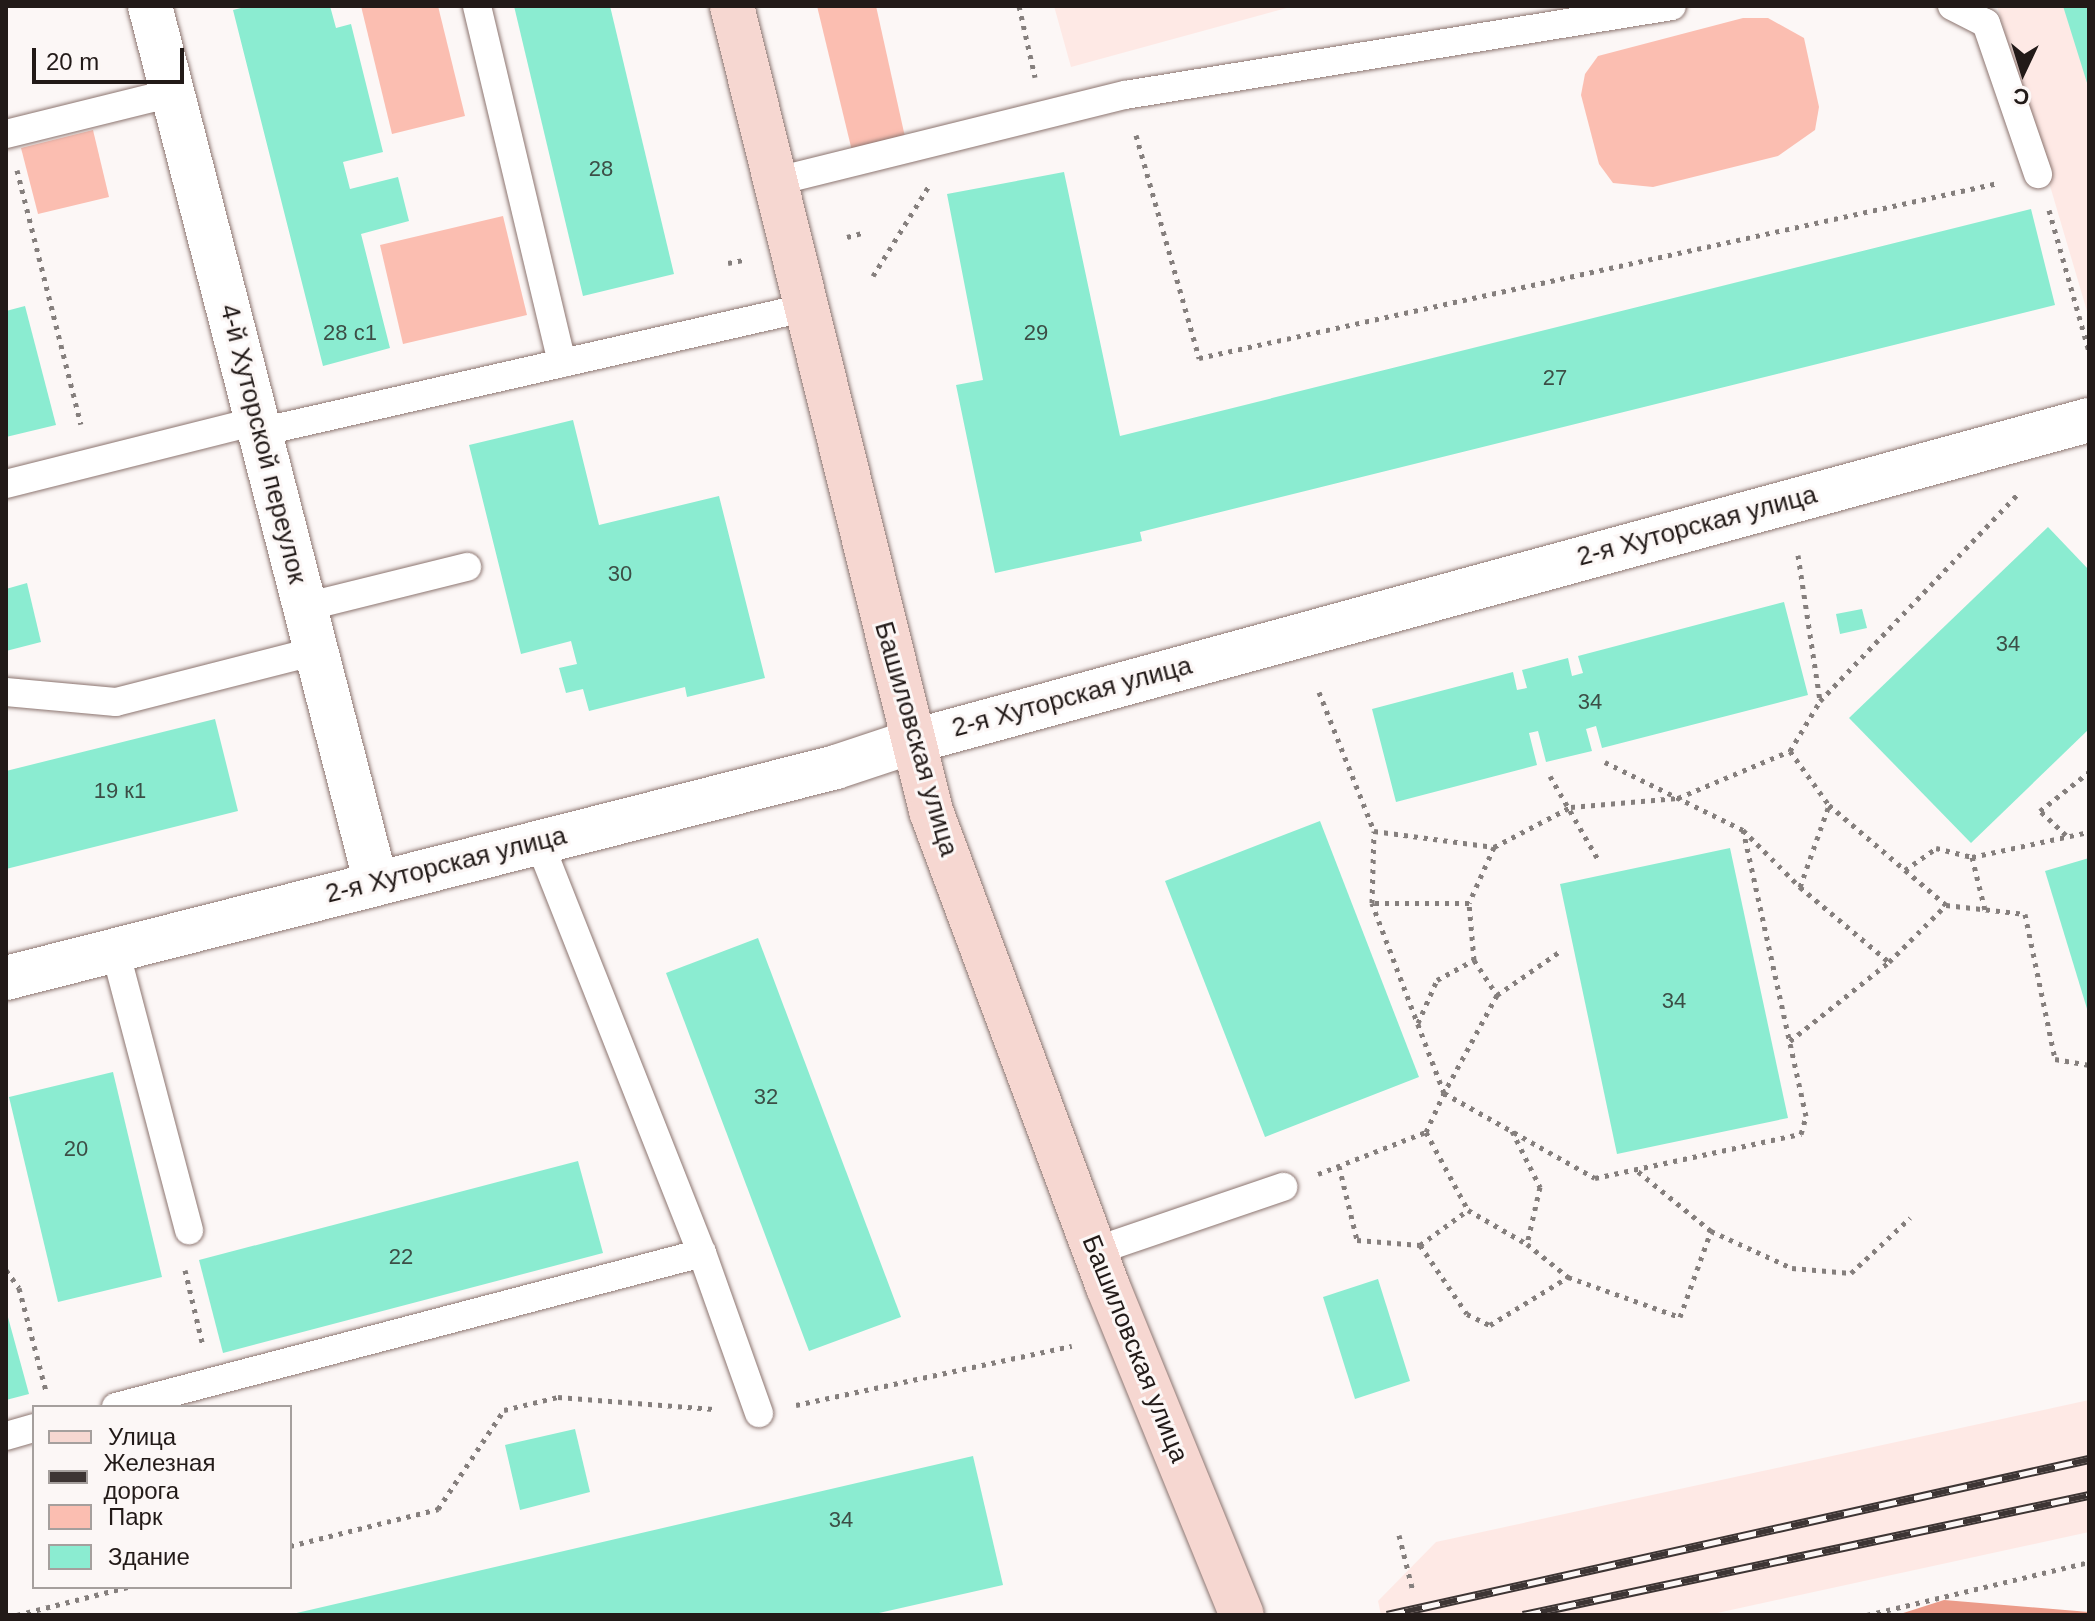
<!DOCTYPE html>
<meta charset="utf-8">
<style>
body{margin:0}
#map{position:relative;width:2095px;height:1621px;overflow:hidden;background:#fcf7f6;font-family:Arial,sans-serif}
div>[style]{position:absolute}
.built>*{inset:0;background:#fee9e5}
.green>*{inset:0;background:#fbbeb1}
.forest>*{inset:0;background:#eb9b89}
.building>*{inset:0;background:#8becd1}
.path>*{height:5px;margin-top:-2.5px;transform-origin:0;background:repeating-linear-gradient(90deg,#857f7d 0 4px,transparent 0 10px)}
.roads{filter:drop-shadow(0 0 2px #8c7570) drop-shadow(0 0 2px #8c7570)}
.service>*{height:28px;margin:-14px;padding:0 14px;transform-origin:14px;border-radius:14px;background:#fff}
.minor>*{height:44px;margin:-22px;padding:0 22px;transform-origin:22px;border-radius:22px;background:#fff}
.tertiary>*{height:44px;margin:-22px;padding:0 22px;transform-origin:22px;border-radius:22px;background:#fff}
.secondary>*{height:44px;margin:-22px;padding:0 22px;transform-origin:22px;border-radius:22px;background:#f6d7d1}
.rail>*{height:9px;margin-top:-4.5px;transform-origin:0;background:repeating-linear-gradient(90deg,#fcf7f6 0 18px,#3d3534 0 36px);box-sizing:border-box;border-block:2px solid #3d3534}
span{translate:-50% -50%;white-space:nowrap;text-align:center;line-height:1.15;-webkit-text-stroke:6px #fcf7f6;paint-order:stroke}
.number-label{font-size:22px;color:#3c4e46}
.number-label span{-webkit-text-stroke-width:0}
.street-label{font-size:26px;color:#221a18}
.frame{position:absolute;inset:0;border:8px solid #221a18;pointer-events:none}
.legend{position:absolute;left:32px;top:1405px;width:260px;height:184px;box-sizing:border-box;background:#fcf7f6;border:2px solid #a59f9d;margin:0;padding:10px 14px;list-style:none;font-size:24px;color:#221a18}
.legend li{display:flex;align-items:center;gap:16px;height:40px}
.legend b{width:40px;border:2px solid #a59f9d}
.north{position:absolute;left:1983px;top:32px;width:80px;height:80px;-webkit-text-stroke:6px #fcf7f6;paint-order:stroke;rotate:184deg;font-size:22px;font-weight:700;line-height:32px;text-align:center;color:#221a18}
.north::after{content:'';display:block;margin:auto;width:28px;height:36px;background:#221a18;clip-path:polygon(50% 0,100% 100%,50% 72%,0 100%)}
.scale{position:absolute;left:32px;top:48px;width:152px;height:36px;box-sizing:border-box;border:4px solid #221a18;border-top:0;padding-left:10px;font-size:24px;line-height:28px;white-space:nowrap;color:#221a18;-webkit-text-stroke:6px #fcf7f6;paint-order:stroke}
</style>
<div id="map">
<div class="built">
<i style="clip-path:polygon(1054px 6px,1294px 6px,1071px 67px)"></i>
<i style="clip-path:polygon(1997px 6px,2089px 6px,2089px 318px)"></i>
<i style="clip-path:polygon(2089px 1400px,2089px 1532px,1708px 1615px,1381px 1615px,1378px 1601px,1436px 1542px)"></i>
</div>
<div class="green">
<i style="clip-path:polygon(361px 6px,438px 6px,465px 116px,392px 134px)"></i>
<i style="clip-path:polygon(817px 6px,876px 6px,905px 137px,852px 151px)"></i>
<i style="clip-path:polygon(1743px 18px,1768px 18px,1804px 38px,1819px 107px,1815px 130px,1778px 156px,1653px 187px,1613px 183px,1599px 164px,1581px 95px,1585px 74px,1598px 56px)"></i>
<i style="clip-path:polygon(93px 130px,109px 197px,38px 214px,21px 148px)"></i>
<i style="clip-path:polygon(503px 216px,527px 315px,403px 344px,380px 245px)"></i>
</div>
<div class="forest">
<i style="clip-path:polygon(1944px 1600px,2089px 1612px,2089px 1615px,1897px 1615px)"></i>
</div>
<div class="building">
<i style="clip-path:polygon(249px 6px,330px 6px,336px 28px,351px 24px,383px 152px,343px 162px,350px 189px,398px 177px,409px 221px,361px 234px,390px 348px,323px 366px,233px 10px)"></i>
<i style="clip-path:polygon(514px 6px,610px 6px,674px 274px,583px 296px)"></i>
<i style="clip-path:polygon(2063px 6px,2089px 6px,2089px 86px,2088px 86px)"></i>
<i style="clip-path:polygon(1064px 172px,1120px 436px,2031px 209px,2055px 305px,1140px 532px,1142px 541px,995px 573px,956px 385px,983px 380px,947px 194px)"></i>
<i style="clip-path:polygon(25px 306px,56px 425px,6px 437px,6px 311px)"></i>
<i style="clip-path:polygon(573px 420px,599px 525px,719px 496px,765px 678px,687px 697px,685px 687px,589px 711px,583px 689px,566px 693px,559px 668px,577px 664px,571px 641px,521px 654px,469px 445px)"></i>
<i style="clip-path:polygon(2048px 527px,2089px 570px,2089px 729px,1971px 843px,1849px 718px)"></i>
<i style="clip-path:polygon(27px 583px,41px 642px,6px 651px,6px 589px)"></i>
<i style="clip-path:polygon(1784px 602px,1808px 695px,1602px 748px,1596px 726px,1586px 729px,1592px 751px,1546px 762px,1538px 731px,1529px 733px,1537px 765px,1396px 802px,1372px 709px,1513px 672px,1517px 690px,1527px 688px,1522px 670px,1568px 658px,1572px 676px,1583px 673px,1578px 656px)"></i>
<i style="clip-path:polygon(1862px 609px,1867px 628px,1840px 634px,1836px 614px)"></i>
<i style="clip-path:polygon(215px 719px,238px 811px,6px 869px,6px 771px)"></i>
<i style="clip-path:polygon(1320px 821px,1419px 1077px,1265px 1137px,1165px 881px)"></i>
<i style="clip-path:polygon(1730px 848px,1788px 1118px,1617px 1154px,1560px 884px)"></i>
<i style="clip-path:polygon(2089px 858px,2089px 1012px,2088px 1012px,2045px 871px)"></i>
<i style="clip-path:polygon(758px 938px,901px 1317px,809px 1351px,666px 973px)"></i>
<i style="clip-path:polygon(113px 1072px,162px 1277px,58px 1302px,9px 1097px)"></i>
<i style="clip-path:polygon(578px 1161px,603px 1253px,223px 1353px,199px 1260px)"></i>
<i style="clip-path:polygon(1378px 1279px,1410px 1381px,1355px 1399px,1323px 1297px)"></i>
<i style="clip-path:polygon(6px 1310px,29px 1394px,6px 1400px)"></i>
<i style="clip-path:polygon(575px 1429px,590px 1492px,520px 1510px,505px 1445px)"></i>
<i style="clip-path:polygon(973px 1456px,1003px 1585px,870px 1615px,288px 1615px)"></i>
</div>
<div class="path">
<i style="left:1019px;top:6px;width:73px;rotate:77.3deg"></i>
<i style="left:1136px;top:135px;width:232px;rotate:74.2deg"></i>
<i style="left:1199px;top:358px;width:818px;rotate:-12.35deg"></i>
<i style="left:17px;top:170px;width:262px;rotate:75.9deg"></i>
<i style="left:2049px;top:210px;width:147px;rotate:74.2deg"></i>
<i style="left:847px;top:237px;width:16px;rotate:-15deg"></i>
<i style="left:728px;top:263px;width:15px;rotate:-11deg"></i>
<i style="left:873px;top:276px;width:108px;rotate:-58.2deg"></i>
<i style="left:1798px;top:555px;width:148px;rotate:81.4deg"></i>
<i style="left:1820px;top:701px;width:289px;rotate:-46.3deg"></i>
<i style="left:1319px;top:692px;width:149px;rotate:68.4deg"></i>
<i style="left:1790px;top:751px;width:67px;rotate:54.2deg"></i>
<i style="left:1829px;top:805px;width:154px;rotate:40.5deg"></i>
<i style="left:1946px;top:905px;width:80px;rotate:6.5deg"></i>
<i style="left:2025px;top:914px;width:148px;rotate:78.3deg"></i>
<i style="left:2055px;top:1059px;width:35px;rotate:10deg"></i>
<i style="left:1550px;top:776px;width:96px;rotate:60deg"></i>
<i style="left:1743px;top:830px;width:81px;rotate:45deg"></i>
<i style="left:1800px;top:887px;width:87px;rotate:-70.5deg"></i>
<i style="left:2066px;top:835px;width:35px;rotate:-137deg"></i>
<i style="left:2040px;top:811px;width:63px;rotate:-38.5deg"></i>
<i style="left:1494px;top:847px;width:87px;rotate:-27.5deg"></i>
<i style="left:1571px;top:807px;width:107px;rotate:-4.8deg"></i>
<i style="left:1678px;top:798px;width:121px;rotate:-22.8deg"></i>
<i style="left:1790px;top:751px;width:58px;rotate:-59deg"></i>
<i style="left:1972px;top:857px;width:120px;rotate:-12.1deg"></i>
<i style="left:1905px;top:870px;width:38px;rotate:-35deg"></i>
<i style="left:1936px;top:848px;width:37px;rotate:14deg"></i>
<i style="left:1972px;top:857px;width:55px;rotate:76.2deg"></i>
<i style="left:1800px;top:887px;width:116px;rotate:40.1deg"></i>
<i style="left:1889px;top:962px;width:81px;rotate:-45deg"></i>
<i style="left:1474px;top:960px;width:42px;rotate:56.7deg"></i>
<i style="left:1497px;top:995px;width:75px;rotate:-34.7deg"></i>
<i style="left:1497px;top:995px;width:111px;rotate:118.4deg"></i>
<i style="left:1444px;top:1093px;width:173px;rotate:29.4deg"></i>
<i style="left:1595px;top:1178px;width:211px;rotate:-12.1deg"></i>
<i style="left:1801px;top:1134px;width:19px;rotate:-74deg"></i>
<i style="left:1806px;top:1116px;width:293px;rotate:-102.4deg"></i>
<i style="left:1743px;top:830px;width:154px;rotate:-153.8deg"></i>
<i style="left:1418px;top:1023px;width:47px;rotate:-66.2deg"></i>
<i style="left:1437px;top:980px;width:42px;rotate:-28.4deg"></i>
<i style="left:1474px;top:960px;width:57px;rotate:-95deg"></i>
<i style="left:1790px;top:1041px;width:127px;rotate:-38.6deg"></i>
<i style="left:1512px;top:1131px;width:63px;rotate:63.4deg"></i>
<i style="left:1540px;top:1187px;width:58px;rotate:102.8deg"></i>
<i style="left:1426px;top:1132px;width:89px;rotate:61.7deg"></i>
<i style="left:1468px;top:1210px;width:68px;rotate:30deg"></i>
<i style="left:1527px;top:1244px;width:53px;rotate:38.8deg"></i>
<i style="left:1568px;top:1277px;width:119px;rotate:19.7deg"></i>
<i style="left:1680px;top:1317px;width:91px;rotate:-70.2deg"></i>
<i style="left:1711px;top:1231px;width:98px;rotate:-140.8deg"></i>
<i style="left:1339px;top:1166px;width:76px;rotate:76.3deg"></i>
<i style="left:1357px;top:1240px;width:63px;rotate:4.5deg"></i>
<i style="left:1420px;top:1245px;width:59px;rotate:-36.1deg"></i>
<i style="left:1318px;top:1174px;width:116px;rotate:-21.3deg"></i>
<i style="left:1426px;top:1132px;width:43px;rotate:-65.2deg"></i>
<i style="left:1444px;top:1093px;width:203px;rotate:-110.8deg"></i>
<i style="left:1372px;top:903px;width:72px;rotate:-88.4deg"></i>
<i style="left:1374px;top:831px;width:121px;rotate:7.6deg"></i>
<i style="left:1494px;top:847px;width:61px;rotate:114.1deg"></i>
<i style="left:1469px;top:903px;width:97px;rotate:180deg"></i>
<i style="left:1711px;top:1231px;width:89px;rotate:24.6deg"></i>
<i style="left:1792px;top:1268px;width:59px;rotate:4.8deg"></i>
<i style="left:1851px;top:1273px;width:81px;rotate:-43deg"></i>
<i style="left:1420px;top:1245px;width:83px;rotate:55.7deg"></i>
<i style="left:1467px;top:1314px;width:25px;rotate:26deg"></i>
<i style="left:1490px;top:1325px;width:92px;rotate:-31.6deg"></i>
<i style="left:6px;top:1270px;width:22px;rotate:54deg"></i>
<i style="left:19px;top:1288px;width:106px;rotate:75.3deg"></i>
<i style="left:185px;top:1270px;width:78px;rotate:76.7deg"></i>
<i style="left:796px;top:1405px;width:282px;rotate:-12.1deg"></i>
<i style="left:1399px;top:1535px;width:58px;rotate:76deg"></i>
<i style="left:290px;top:1546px;width:153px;rotate:-14deg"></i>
<i style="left:438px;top:1509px;width:119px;rotate:-56.3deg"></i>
<i style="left:504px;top:1410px;width:56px;rotate:-13.5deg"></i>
<i style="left:558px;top:1397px;width:156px;rotate:4.4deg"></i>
<i style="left:17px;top:1615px;width:114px;rotate:-14.2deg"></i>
<i style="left:1867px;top:1615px;width:228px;rotate:-13.4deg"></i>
</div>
<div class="roads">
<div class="service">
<i style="left:477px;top:6px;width:367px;rotate:76.6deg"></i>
<i style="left:1952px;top:6px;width:38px;rotate:27deg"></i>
<i style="left:1986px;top:23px;width:160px;rotate:71deg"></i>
<i style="left:6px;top:134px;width:171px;rotate:-13.9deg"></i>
<i style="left:773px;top:182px;width:363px;rotate:-13.9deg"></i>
<i style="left:1125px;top:95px;width:554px;rotate:-9.24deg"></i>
<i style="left:260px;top:432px;width:558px;rotate:-12.84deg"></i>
<i style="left:6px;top:484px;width:259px;rotate:-14.1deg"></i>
<i style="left:305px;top:607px;width:167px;rotate:-13.9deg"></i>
<i style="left:6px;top:692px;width:110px;rotate:5.2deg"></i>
<i style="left:116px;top:702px;width:206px;rotate:-14.3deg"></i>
<i style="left:539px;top:842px;width:442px;rotate:68.4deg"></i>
<i style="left:702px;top:1253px;width:170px;rotate:70.4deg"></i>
<i style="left:115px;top:950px;width:290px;rotate:75.2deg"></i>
<i style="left:1095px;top:1251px;width:199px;rotate:-18.8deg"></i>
<i style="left:116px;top:1407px;width:606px;rotate:-14.72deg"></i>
<i style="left:6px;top:1436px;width:29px;rotate:-16deg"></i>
</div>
<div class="minor">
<i style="left:150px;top:6px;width:906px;rotate:75.55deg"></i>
</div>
<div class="tertiary">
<i style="left:6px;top:978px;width:856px;rotate:-14.26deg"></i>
<i style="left:836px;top:767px;width:79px;rotate:-18.4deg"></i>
<i style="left:911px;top:742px;width:1221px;rotate:-15.29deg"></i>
</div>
<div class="secondary">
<i style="left:732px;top:6px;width:829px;rotate:76.11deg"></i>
<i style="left:931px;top:811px;width:508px;rotate:69.6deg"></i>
<i style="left:1108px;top:1287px;width:354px;rotate:67.8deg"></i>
</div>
</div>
<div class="rail">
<i style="left:1387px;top:1615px;width:719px;rotate:-12.53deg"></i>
<i style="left:1523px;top:1615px;width:579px;rotate:-11.97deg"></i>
</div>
<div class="number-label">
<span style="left:601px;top:169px">28</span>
<span style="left:350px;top:333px">28 с1</span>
<span style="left:1036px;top:333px">29</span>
<span style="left:1555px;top:378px">27</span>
<span style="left:620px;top:574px">30</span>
<span style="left:2008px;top:644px">34</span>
<span style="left:1590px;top:702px">34</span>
<span style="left:120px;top:791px">19 к1</span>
<span style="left:1674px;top:1001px">34</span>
<span style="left:766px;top:1097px">32</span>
<span style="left:76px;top:1149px">20</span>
<span style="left:401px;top:1257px">22</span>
<span style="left:841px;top:1520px">34</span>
</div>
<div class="street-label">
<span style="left:263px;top:444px;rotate:76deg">4-й Хуторской переулок</span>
<span style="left:1697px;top:526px;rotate:-15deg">2-я Хуторская улица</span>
<span style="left:1072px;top:697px;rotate:-15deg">2-я Хуторская улица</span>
<span style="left:916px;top:739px;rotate:74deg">Башиловская улица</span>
<span style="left:446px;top:865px;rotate:-14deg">2-я Хуторская улица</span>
<span style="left:1135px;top:1349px;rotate:68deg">Башиловская улица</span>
</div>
<div class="frame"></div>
<ul class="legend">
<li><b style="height:10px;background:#f6d7d1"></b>Улица</li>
<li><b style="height:10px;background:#3d3534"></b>Железная дорога</li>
<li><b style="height:22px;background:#fbbeb1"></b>Парк</li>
<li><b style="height:22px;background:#8becd1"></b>Здание</li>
</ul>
<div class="north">С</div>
<div class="scale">20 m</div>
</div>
